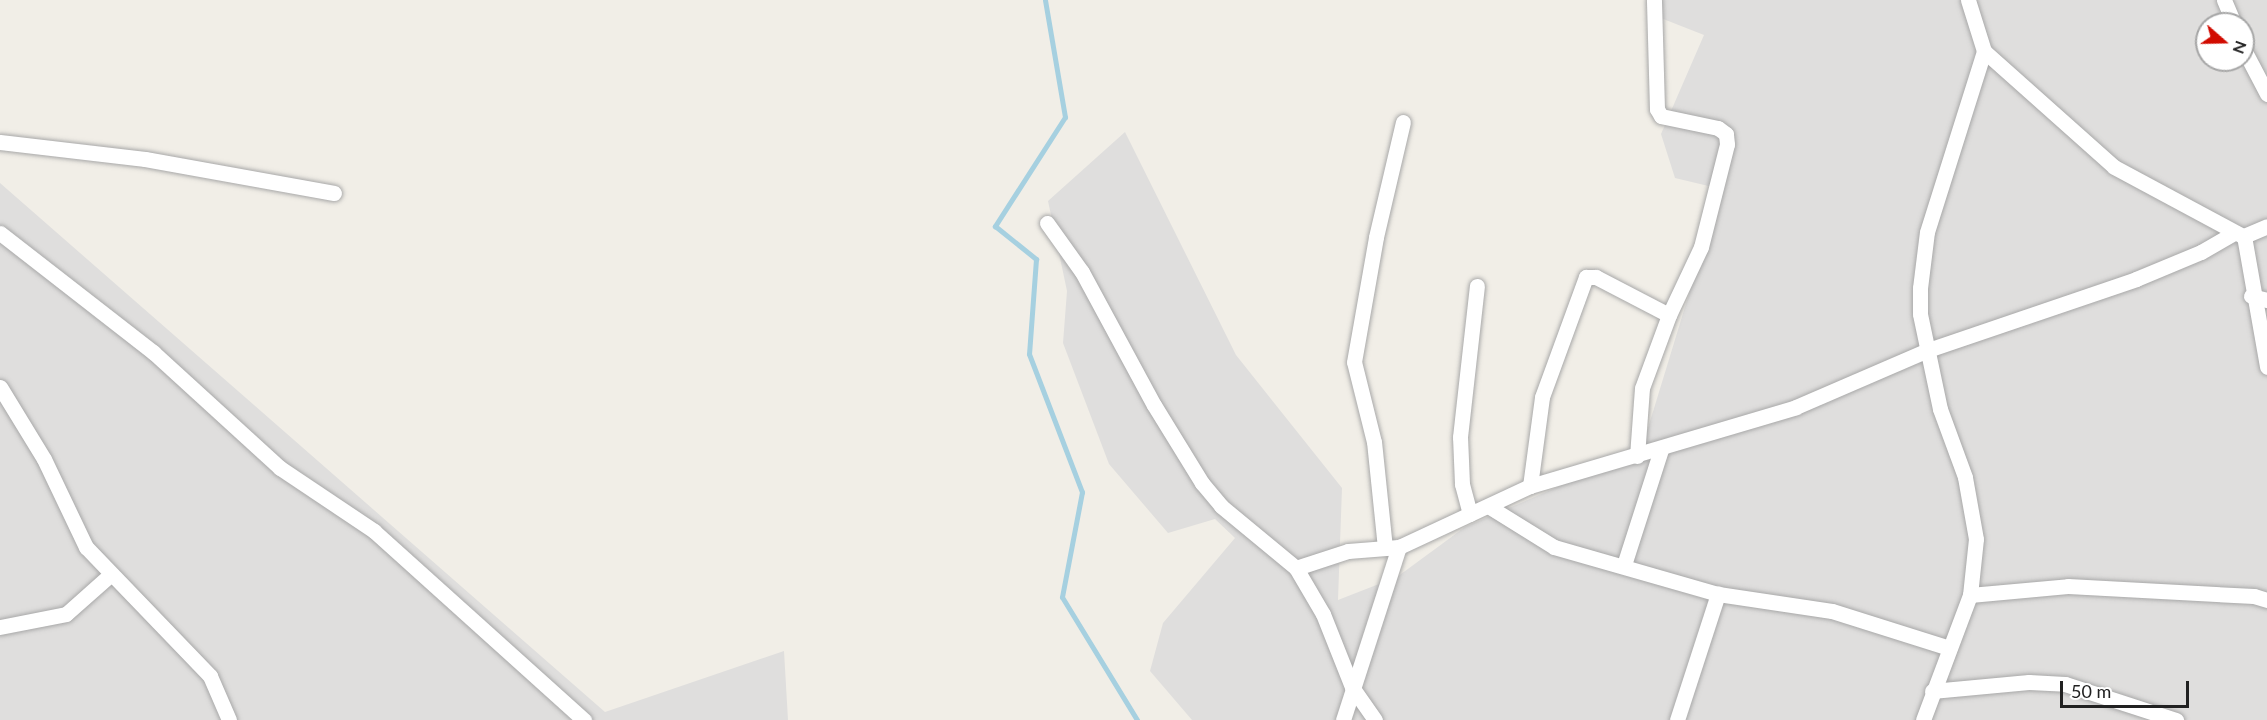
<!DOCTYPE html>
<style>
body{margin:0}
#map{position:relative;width:2267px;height:720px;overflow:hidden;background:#f1eee7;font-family:Lato,sans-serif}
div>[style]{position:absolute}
.residential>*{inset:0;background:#dfdedd}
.stream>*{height:5px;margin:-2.5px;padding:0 2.5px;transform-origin:2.5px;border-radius:2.5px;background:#a6d0e0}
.roads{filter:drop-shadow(0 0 2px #a8a8a8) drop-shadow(0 0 2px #a8a8a8)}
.street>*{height:15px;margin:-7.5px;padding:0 7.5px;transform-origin:7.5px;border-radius:7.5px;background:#fff}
span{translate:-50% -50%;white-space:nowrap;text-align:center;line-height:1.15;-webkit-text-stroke:5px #fff;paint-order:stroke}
.north{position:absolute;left:2195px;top:12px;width:60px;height:60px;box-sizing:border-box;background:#fff;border:2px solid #a6a6a6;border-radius:50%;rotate:110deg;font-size:16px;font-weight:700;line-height:24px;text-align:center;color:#212121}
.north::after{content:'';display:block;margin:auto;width:21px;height:27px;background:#d10b00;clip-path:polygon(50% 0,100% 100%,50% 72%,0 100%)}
.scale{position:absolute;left:2060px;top:681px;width:129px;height:27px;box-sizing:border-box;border:3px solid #212121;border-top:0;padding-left:8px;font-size:18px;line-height:21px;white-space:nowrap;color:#212121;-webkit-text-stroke:4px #fff;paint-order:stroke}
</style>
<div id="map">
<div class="residential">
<i style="clip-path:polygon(evenodd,1648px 0,2267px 0,2267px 720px,1192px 720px,1150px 671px,1163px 623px,1235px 538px,1215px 519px,1168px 533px,1109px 464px,1063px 343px,1067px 291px,1048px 201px,1125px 132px,1236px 355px,1342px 488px,1338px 600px,1397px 577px,1465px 527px,1641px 451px,1721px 189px,1675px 178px,1661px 134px,1704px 35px,1648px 13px,1648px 0,2207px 24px,2243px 24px,2243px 60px,2207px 60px,2207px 24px)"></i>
<i style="clip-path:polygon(0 183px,605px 712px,784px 651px,788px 720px,0 720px)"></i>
</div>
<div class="stream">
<i style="left:1045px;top:0;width:119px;rotate:80.3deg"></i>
<i style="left:1065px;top:117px;width:130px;rotate:122.7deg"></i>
<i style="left:995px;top:226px;width:53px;rotate:38.8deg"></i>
<i style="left:1036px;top:259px;width:95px;rotate:94.2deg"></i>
<i style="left:1029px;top:354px;width:148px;rotate:69deg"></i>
<i style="left:1082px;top:492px;width:107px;rotate:100.8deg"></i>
<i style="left:1062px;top:597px;width:144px;rotate:58.6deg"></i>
</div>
<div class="roads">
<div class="street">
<i style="left:1968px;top:0;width:53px;rotate:72.6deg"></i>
<i style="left:1984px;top:51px;width:174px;rotate:41.7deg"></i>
<i style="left:2114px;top:167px;width:144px;rotate:28.2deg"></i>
<i style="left:2224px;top:0;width:26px;rotate:67deg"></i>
<i style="left:2243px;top:48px;width:52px;rotate:62.4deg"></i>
<i style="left:0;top:142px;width:146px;rotate:6.7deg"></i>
<i style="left:145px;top:159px;width:192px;rotate:10.2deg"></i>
<i style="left:1047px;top:223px;width:60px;rotate:54.5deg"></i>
<i style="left:1082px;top:272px;width:151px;rotate:61.6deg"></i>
<i style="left:1154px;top:405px;width:92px;rotate:58.4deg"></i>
<i style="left:1202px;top:483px;width:30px;rotate:50deg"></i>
<i style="left:1221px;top:506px;width:97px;rotate:39.6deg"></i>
<i style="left:1296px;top:568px;width:53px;rotate:59.6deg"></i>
<i style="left:1323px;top:614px;width:79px;rotate:68.3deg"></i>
<i style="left:1352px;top:687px;width:40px;rotate:55.1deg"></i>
<i style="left:0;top:233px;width:194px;rotate:37.9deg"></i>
<i style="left:153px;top:352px;width:172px;rotate:42.4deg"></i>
<i style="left:280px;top:468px;width:113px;rotate:33.8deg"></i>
<i style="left:374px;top:531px;width:283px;rotate:42deg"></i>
<i style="left:2244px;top:236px;width:133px;rotate:80deg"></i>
<i style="left:2244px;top:236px;width:25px;rotate:-23deg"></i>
<i style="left:2251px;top:296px;width:16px;rotate:14deg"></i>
<i style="left:0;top:387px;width:84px;rotate:58.6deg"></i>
<i style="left:44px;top:459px;width:98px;rotate:64.5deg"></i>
<i style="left:86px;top:547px;width:179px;rotate:46.1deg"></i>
<i style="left:210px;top:676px;width:48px;rotate:66.6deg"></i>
<i style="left:1637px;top:456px;width:68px;rotate:-85.8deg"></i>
<i style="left:1642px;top:388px;width:78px;rotate:-69.7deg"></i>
<i style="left:1669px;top:315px;width:75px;rotate:-64.8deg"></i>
<i style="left:1701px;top:247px;width:106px;rotate:-75.8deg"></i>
<i style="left:1727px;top:144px;width:10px;rotate:-96deg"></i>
<i style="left:1726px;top:134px;width:10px;rotate:-143deg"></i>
<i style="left:1718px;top:128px;width:58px;rotate:-168.1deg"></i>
<i style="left:1661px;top:116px;width:8px;rotate:-120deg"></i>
<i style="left:1657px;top:109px;width:109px;rotate:-91.6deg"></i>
<i style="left:1530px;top:486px;width:90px;rotate:-82.3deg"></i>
<i style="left:1542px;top:397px;width:128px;rotate:-69.9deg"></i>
<i style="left:1586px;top:277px;width:10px"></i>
<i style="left:1596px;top:277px;width:82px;rotate:27.5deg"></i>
<i style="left:1488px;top:506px;width:78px;rotate:31.8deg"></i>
<i style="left:1554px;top:547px;width:171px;rotate:16deg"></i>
<i style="left:1718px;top:594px;width:115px;rotate:8.5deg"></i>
<i style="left:1832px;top:611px;width:123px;rotate:17.5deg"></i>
<i style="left:1470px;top:514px;width:31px;rotate:-105deg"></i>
<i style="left:1462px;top:484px;width:47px;rotate:-92.4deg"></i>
<i style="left:1460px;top:437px;width:152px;rotate:-83.6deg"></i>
<i style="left:1385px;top:548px;width:107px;rotate:-95.9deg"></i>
<i style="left:1374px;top:442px;width:82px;rotate:-104deg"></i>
<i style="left:1354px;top:362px;width:127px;rotate:-80deg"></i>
<i style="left:1376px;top:237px;width:118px;rotate:-76.8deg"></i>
<i style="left:1624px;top:565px;width:121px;rotate:-72.2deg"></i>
<i style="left:1296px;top:568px;width:55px;rotate:-18.1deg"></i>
<i style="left:1348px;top:551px;width:51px;rotate:-4.5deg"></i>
<i style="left:1399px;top:547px;width:145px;rotate:-25deg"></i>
<i style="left:1530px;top:486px;width:277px;rotate:-16.5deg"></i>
<i style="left:1796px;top:407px;width:144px;rotate:-23.4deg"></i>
<i style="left:1928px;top:350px;width:220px;rotate:-18.8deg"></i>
<i style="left:2136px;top:279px;width:70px;rotate:-22.6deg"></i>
<i style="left:2201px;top:252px;width:39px;rotate:-30deg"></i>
<i style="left:1970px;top:595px;width:98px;rotate:-5.2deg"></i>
<i style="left:2068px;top:586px;width:186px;rotate:3.1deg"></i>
<i style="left:2254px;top:596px;width:14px;rotate:17deg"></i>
<i style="left:0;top:627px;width:67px;rotate:-11.1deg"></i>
<i style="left:66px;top:614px;width:59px;rotate:-41.6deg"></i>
<i style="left:1932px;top:691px;width:97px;rotate:-5.3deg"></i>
<i style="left:2029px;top:682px;width:36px;rotate:3deg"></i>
<i style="left:2065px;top:684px;width:117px;rotate:18deg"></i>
<i style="left:1343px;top:720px;width:182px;rotate:-72.1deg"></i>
<i style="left:1677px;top:720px;width:133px;rotate:-72deg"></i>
<i style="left:1923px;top:720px;width:134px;rotate:-69.4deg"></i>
<i style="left:1970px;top:595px;width:56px;rotate:-83.9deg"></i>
<i style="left:1976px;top:539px;width:63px;rotate:-100.1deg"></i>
<i style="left:1965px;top:477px;width:72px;rotate:-110.2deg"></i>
<i style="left:1940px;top:409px;width:97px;rotate:-101.9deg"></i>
<i style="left:1920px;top:314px;width:26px;rotate:-90deg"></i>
<i style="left:1920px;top:288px;width:56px;rotate:-82.9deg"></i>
<i style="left:1927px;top:232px;width:190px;rotate:-72.5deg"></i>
</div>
</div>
<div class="north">N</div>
<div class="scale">50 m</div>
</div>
